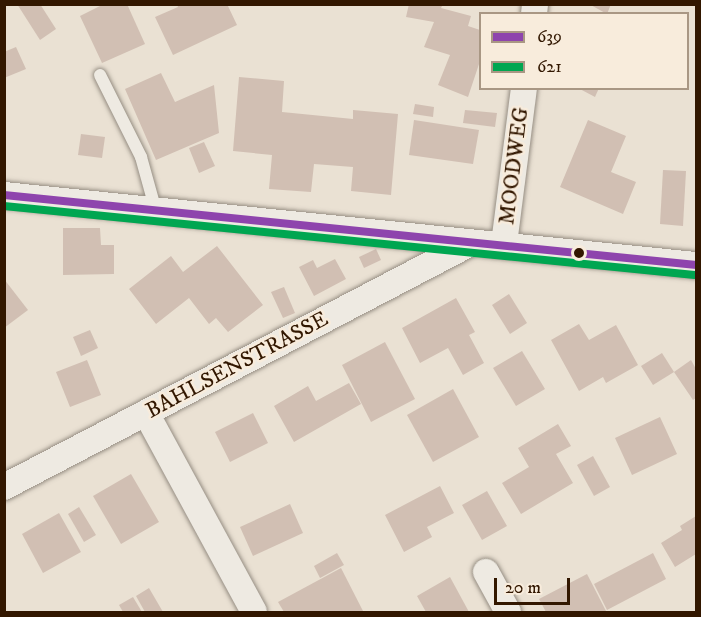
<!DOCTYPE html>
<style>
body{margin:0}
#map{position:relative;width:701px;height:617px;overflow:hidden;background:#eae1d3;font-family:"IM FELL DW Pica",serif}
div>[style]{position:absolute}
.building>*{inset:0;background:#d1bfb3}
.roads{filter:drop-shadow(0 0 2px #968e83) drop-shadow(0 0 2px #968e83)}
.service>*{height:12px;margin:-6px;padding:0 6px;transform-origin:6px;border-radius:6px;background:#eeeae2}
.minor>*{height:26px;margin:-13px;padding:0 13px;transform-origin:13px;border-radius:13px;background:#eeeae2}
.bus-1>*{height:8px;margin:-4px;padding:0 4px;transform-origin:4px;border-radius:4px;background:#8e44ad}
.bus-2>*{height:8px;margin:-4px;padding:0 4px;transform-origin:4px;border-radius:4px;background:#00a651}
.dots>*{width:16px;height:16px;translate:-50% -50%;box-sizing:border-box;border:3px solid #f8ecdc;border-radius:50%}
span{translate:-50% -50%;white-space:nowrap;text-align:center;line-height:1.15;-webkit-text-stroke:5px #f8ecdc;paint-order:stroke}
.street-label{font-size:22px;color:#321700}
.frame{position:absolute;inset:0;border:6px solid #321700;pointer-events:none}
.legend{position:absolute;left:479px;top:12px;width:210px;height:78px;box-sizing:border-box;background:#f8ecdc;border:2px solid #a99784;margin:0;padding:8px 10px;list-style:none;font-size:18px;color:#321700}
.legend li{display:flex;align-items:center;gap:12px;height:30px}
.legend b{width:30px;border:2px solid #a99784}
.scale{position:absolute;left:494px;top:578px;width:76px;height:27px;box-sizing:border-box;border:3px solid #321700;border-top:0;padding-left:8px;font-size:18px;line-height:21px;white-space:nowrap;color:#321700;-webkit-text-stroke:4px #f8ecdc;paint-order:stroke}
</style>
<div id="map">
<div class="building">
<i style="clip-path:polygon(17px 4px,40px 4px,56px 29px,40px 40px)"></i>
<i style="clip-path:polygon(104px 4px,127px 4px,145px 44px,102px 63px,80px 16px)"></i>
<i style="clip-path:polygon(177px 4px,227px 4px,237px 25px,173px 55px,155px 17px,178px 7px)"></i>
<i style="clip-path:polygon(409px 4px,443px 4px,441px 8px,471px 16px,468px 26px,480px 30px,480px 61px,468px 97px,438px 85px,450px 55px,424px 47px,434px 22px,406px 17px)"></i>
<i style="clip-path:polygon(589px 4px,611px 4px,607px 14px)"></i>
<i style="clip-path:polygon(16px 47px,26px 69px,4px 78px,4px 52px)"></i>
<i style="clip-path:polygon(161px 73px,175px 102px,214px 85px,219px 133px,156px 160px,125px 89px)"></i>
<i style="clip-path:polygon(239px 77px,284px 81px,282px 112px,353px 119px,353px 110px,398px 114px,391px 195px,351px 191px,353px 167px,314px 164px,311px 192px,269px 189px,272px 155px,233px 151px)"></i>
<i style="clip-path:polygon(578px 88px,599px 88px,595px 97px)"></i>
<i style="clip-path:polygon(415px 104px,434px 107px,433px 117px,413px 114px)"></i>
<i style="clip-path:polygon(465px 110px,497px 113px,495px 127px,463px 123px)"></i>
<i style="clip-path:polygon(414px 120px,479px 130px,473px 164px,409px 155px)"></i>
<i style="clip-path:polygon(588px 120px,626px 136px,611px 172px,636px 182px,623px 214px,560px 187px)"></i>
<i style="clip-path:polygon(81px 134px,105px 137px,102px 158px,78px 155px)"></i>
<i style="clip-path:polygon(204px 142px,215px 166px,199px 173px,189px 148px)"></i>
<i style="clip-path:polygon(663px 170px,686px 171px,683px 226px,660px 224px)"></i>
<i style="clip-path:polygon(63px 228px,100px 228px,101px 245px,114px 245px,114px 274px,63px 275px)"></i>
<i style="clip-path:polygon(217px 246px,263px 305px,228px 332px,216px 318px,209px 324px,189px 298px,156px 324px,129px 289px,171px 256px,183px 272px)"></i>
<i style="clip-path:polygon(376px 249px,381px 260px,364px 268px,359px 257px)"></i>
<i style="clip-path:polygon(335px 259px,346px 279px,314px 296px,299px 267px,313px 260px,317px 268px)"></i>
<i style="clip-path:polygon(4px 279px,28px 310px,4px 328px)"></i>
<i style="clip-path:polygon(284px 287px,295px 313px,283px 318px,271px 292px)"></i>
<i style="clip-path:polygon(509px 294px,527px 323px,510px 334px,492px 305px)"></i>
<i style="clip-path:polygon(456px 298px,475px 332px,469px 335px,484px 363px,463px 375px,448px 348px,420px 363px,402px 328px)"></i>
<i style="clip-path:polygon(579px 324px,589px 340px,616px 325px,638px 365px,606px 383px,603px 377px,579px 391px,551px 340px)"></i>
<i style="clip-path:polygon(90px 330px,98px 348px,81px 356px,73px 337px)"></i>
<i style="clip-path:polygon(385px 342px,415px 399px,371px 422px,342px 365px)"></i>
<i style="clip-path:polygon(522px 351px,545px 389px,516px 406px,493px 368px)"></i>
<i style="clip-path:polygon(662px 353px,674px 372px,653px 385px,641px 366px)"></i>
<i style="clip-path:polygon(87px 360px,101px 395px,70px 407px,56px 372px)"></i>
<i style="clip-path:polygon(691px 360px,696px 369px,696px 398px,693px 400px,674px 372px)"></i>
<i style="clip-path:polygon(349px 383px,361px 404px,294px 442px,274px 406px,308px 386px,316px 401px)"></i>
<i style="clip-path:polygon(453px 389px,479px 437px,433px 462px,407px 415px)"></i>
<i style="clip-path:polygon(253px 413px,268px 443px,230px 462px,215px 432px)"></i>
<i style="clip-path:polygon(660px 417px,677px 454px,632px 475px,615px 438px)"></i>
<i style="clip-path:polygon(558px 424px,571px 446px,556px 454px,573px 483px,521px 514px,502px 483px,529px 467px,518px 448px)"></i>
<i style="clip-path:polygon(593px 456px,610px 487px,594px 496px,577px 465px)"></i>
<i style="clip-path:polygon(131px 474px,159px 522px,121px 544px,93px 496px)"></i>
<i style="clip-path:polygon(440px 486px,454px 513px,427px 527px,432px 537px,404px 552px,385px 515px)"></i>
<i style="clip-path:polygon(487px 491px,507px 526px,482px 540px,462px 505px)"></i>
<i style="clip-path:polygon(290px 504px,303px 533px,253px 556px,240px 527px)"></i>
<i style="clip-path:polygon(79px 507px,96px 535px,84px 542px,68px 514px)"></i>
<i style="clip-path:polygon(59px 513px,81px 552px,43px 573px,22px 534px)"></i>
<i style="clip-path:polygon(696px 516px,696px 554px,675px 567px,661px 543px,682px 530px,680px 526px)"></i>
<i style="clip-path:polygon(337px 553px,344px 565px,320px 578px,314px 566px)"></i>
<i style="clip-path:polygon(653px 553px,666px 579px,607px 610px,594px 584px)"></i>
<i style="clip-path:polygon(341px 568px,363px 611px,284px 612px,278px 602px)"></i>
<i style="clip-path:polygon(587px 574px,606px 611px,546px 612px,539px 599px)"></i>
<i style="clip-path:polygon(450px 577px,469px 612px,426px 612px,417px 596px)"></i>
<i style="clip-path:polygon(149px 588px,163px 612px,145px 612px,136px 596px)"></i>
<i style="clip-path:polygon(133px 597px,142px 612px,123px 612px,119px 605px)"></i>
</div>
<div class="roads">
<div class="service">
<i style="left:100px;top:75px;width:92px;rotate:63.4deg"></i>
<i style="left:141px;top:157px;width:56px;rotate:74.5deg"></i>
</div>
<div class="minor">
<i style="left:534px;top:14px;width:10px;rotate:-84deg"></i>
<i style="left:4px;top:195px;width:696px;rotate:5.78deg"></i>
<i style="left:504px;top:244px;width:157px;rotate:-82.7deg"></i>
<i style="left:146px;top:413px;width:226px;rotate:61.5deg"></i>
<i style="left:4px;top:487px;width:525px;rotate:-27.59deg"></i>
<i style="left:486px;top:572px;width:46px;rotate:61.2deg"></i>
</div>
</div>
<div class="bus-1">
<i style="left:4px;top:195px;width:696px;rotate:5.78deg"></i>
</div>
<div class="bus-2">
<i style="left:4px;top:206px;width:694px;rotate:5.7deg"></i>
</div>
<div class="dots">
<i style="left:579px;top:253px;background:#321700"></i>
</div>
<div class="street-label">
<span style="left:514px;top:166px;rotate:-83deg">MOODWEG</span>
<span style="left:237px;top:365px;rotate:-28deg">BAHLSENSTRASSE</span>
</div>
<div class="frame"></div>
<ul class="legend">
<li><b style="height:8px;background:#8e44ad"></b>639</li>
<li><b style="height:8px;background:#00a651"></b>621</li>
</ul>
<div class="scale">20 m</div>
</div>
